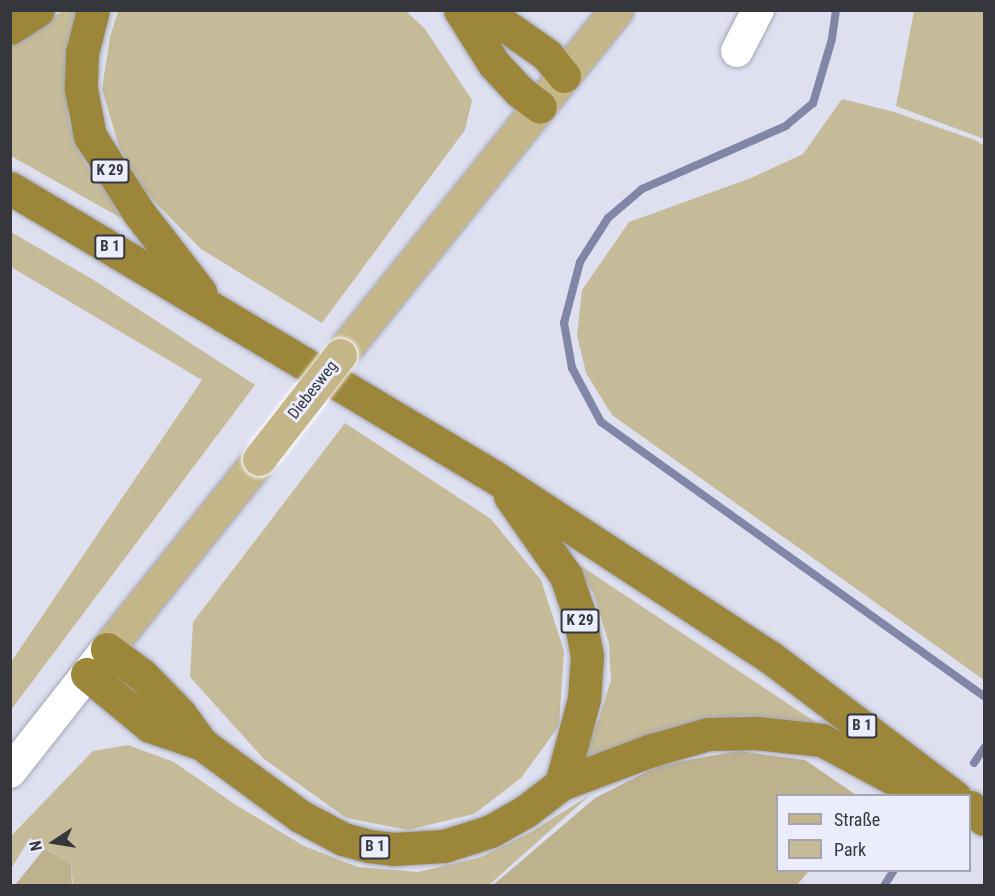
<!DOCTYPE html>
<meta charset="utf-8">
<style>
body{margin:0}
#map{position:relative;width:995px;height:896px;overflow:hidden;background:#dee0f0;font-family:"Roboto Condensed",sans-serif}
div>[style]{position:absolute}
.green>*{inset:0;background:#c5bb99}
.forest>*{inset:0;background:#bdb18e}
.stream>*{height:8px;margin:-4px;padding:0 4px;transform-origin:4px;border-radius:4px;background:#8185a6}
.roads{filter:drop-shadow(0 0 2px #a4a6b5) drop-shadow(0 0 2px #a4a6b5)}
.minor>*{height:32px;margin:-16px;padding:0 16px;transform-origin:16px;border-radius:16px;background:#fff}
.major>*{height:33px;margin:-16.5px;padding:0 16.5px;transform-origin:16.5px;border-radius:16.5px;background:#c4b689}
.highway>*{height:33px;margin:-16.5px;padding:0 16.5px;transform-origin:16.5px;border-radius:16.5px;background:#9c863a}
.bridges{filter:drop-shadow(0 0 2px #fff) drop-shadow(0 0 2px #fff)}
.major-bridge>*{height:33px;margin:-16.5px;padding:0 16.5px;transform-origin:16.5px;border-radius:16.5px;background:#c4b689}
span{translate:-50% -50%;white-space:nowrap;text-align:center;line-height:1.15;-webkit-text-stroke:6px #ebedfd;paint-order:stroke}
.shield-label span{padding:2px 4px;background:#ebedfd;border:2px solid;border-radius:4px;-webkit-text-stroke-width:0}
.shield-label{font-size:15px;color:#36373d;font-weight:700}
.street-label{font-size:16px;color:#36373d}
.frame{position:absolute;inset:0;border:12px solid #36373d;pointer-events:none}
.legend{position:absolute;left:776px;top:794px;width:195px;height:78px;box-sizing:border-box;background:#ebedfd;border:2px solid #a3a4b0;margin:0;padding:8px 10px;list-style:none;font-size:18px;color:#36373d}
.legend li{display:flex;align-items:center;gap:12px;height:30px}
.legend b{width:30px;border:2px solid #a3a4b0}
.north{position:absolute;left:24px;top:812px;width:60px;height:60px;-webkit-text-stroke:4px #ebedfd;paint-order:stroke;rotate:258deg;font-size:16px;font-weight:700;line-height:24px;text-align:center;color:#36373d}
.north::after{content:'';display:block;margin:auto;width:21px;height:27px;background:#36373d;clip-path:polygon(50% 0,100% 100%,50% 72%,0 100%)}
</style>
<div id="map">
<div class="green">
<i style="clip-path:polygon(63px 11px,78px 11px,66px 74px,69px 122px,84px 161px,128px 222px,11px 156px,10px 44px)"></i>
<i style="clip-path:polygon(406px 11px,425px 29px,472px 100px,465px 130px,322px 323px,201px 249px,148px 195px,119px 147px,102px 89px,110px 37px,118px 11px)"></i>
<i style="clip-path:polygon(914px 11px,984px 11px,984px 139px,896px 106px)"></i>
<i style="clip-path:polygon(842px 99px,894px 112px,975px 140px,984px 145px,984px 680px,612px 415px,586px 373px,577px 335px,582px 290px,629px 222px,751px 178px,803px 154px)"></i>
<i style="clip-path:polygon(11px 232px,92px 279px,255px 385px,11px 710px,11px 662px,202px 380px,11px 267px)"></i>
<i style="clip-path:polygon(345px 423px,491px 519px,541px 580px,564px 651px,559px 726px,521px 778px,474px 814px,408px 830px,346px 818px,264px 759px,190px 677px,193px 622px)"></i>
<i style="clip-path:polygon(575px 562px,823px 727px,741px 716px,689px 726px,581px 758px,599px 719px,611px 680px,609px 644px,594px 595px)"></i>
<i style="clip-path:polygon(128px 745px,174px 762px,236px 805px,304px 846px,358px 867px,418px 872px,481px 857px,531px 832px,590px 795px,489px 885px,73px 885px,71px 864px,30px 838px,11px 869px,11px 836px,93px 751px)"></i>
</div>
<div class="forest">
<i style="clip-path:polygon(738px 751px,805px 760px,856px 795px,778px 796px,778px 870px,809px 871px,797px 885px,493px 885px,595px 798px,660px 765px)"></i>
<i style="clip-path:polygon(45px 848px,71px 864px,72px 885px,15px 885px)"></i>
</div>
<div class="stream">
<i style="left:836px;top:10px;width:29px;rotate:98deg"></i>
<i style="left:832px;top:39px;width:67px;rotate:106.5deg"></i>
<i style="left:813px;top:103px;width:35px;rotate:140deg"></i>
<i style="left:786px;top:126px;width:157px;rotate:156.4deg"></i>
<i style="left:642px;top:189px;width:45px;rotate:139.5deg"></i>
<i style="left:608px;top:218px;width:52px;rotate:122.5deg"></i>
<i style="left:580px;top:262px;width:63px;rotate:104.7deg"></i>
<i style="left:564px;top:323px;width:46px;rotate:79.9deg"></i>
<i style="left:572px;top:368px;width:61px;rotate:61.8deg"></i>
<i style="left:601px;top:422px;width:471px;rotate:35.6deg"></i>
<i style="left:974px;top:763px;width:18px;rotate:-56deg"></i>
<i style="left:884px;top:886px;width:19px;rotate:-58deg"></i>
</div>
<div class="roads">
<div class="minor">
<i style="left:737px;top:51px;width:46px;rotate:-62.9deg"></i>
<i style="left:10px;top:772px;width:150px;rotate:-51.8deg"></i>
</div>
<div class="major">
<i style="left:340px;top:355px;width:442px;rotate:-51.3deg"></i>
<i style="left:107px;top:649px;width:243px;rotate:-51.3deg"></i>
</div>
<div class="highway">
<i style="left:93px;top:10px;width:44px;rotate:104.3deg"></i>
<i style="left:82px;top:53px;width:36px;rotate:92deg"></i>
<i style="left:81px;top:89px;width:48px;rotate:79.2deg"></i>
<i style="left:90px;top:136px;width:91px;rotate:57.5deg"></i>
<i style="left:139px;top:213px;width:100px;rotate:52.3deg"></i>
<i style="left:460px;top:10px;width:64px;rotate:57.8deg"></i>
<i style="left:494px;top:64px;width:37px;rotate:47deg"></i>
<i style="left:519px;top:91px;width:26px;rotate:37deg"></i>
<i style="left:483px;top:10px;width:78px;rotate:35.1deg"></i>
<i style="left:547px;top:55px;width:27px;rotate:51deg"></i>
<i style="left:10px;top:28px;width:33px;rotate:-33deg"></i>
<i style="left:10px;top:188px;width:566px;rotate:30.82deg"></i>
<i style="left:496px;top:478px;width:327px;rotate:33.2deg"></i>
<i style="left:770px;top:657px;width:231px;rotate:37.1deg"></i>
<i style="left:510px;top:496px;width:98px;rotate:55deg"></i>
<i style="left:566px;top:576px;width:40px;rotate:71.1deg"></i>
<i style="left:579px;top:614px;width:43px;rotate:79.2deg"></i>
<i style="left:587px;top:656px;width:43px;rotate:94deg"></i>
<i style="left:584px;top:699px;width:88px;rotate:105.1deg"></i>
<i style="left:107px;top:649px;width:44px;rotate:36.6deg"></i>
<i style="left:142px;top:675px;width:54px;rotate:45.7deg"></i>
<i style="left:180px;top:714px;width:37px;rotate:54deg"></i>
<i style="left:87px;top:674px;width:82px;rotate:39.5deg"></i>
<i style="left:150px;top:726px;width:55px;rotate:19.1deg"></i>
<i style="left:202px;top:744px;width:122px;rotate:36.3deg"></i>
<i style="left:300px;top:816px;width:49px;rotate:28.1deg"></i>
<i style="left:343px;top:839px;width:27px;rotate:15deg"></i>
<i style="left:369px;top:846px;width:24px;rotate:7deg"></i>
<i style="left:393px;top:849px;width:51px;rotate:-3.4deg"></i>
<i style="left:444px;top:846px;width:49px;rotate:-17.7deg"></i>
<i style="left:491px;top:831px;width:40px;rotate:-29.7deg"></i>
<i style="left:526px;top:811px;width:44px;rotate:-37.6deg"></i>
<i style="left:561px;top:784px;width:97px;rotate:-20.5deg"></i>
<i style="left:652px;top:750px;width:58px;rotate:-15.9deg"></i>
<i style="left:708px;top:734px;width:48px;rotate:-1.2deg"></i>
<i style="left:756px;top:733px;width:66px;rotate:6.1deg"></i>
<i style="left:822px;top:740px;width:118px;rotate:28.3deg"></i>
<i style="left:970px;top:807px;width:18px;rotate:41deg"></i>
</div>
</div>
<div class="bridges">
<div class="major-bridge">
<i style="left:259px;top:459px;width:132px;rotate:-52.1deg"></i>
</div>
</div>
<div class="shield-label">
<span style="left:110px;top:171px">K 29</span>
<span style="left:110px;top:247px">B 1</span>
<span style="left:580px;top:621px">K 29</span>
<span style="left:862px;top:726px">B 1</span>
<span style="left:375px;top:847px">B 1</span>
</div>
<div class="street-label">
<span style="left:313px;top:390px;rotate:-52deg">Diebesweg</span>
</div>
<div class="frame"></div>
<ul class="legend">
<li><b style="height:8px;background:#c4b689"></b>Straße</li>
<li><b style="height:16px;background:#c5bb99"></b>Park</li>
</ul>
<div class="north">N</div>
</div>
